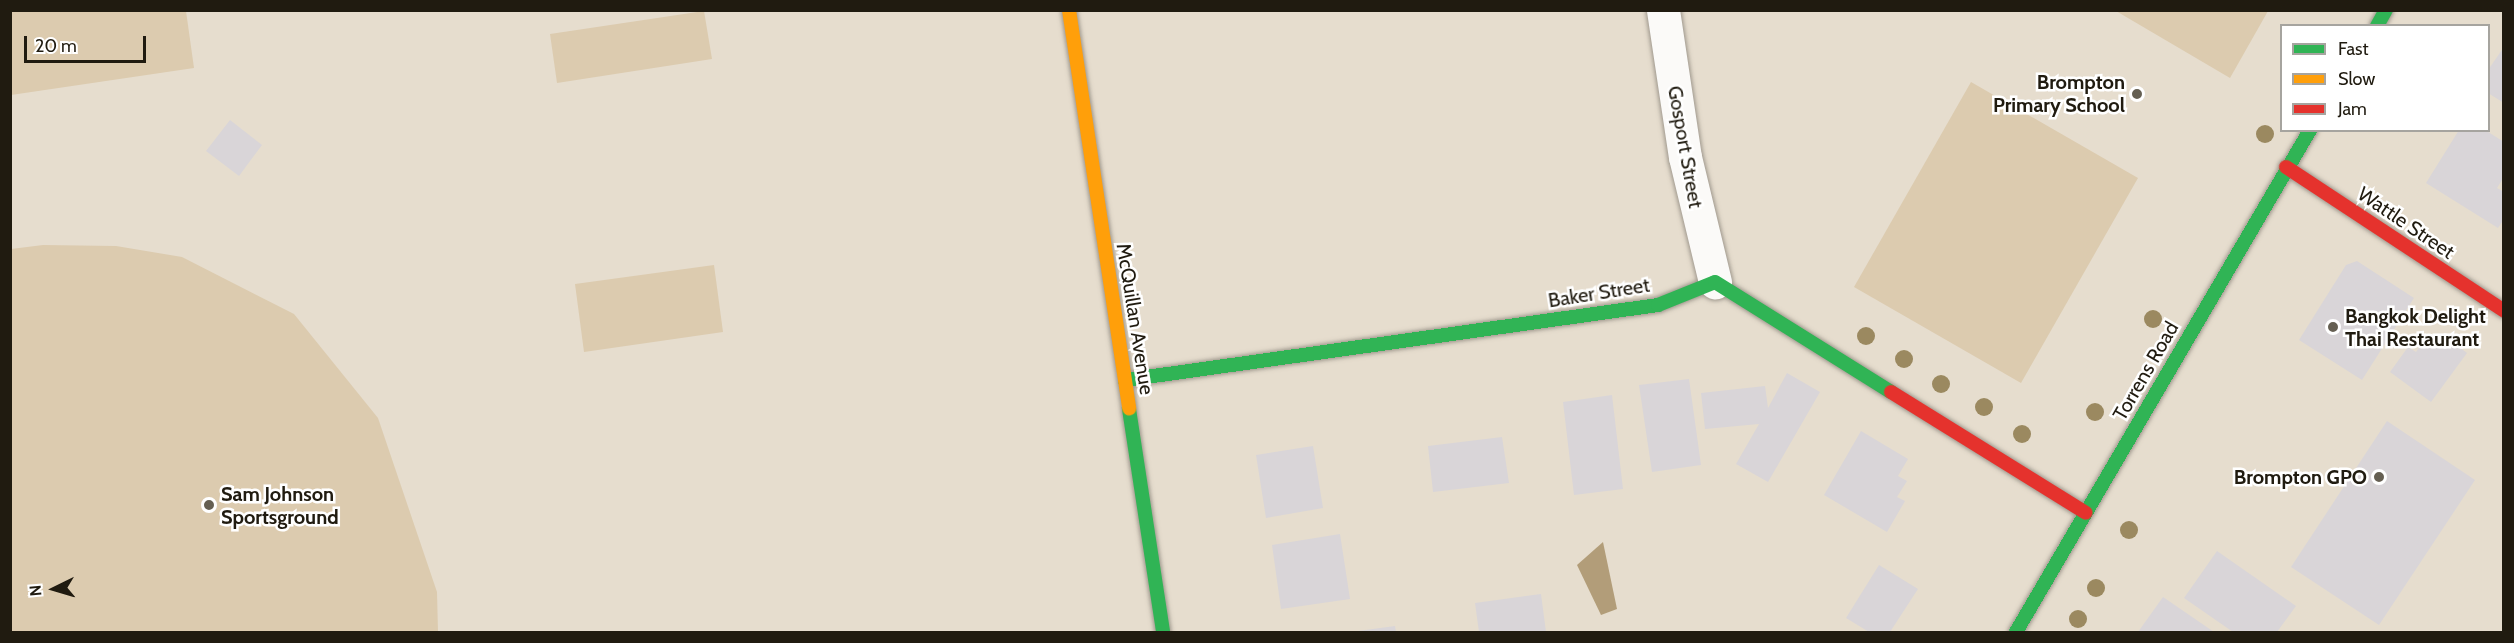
<!DOCTYPE html>
<style>
body{margin:0}
#map{position:relative;width:2514px;height:643px;overflow:hidden;background:#e6ddce;font-family:Cabin,sans-serif}
div>[style]{position:absolute}
.green>*{inset:0;background:#dccbaf}
.water>*{inset:0;background:#b29d79}
.building>*{inset:0;background:#d9d5d8}
.roads{filter:drop-shadow(0 0 2px #a0998e) drop-shadow(0 0 2px #a0998e)}
.street>*{height:33px;margin:-16.5px;padding:0 16.5px;transform-origin:16.5px;border-radius:16.5px;background:#fbfaf8}
.fast>*{height:14px;margin:-7px;padding:0 7px;transform-origin:7px;border-radius:7px;background:#30b455}
.slow>*{height:14px;margin:-7px;padding:0 7px;transform-origin:7px;border-radius:7px;background:#ff9f0a}
.jam>*{height:14px;margin:-7px;padding:0 7px;transform-origin:7px;border-radius:7px;background:#e5322d}
.trees>*{width:18px;height:18px;margin:-9px;border-radius:50%;background:#9b8960}
.dots>*{width:16px;height:16px;translate:-50% -50%;box-sizing:border-box;border:3px solid #fff;border-radius:50%}
span{translate:-50% -50%;white-space:nowrap;text-align:center;line-height:1.15;-webkit-text-stroke:5px #fff;paint-order:stroke}
.poi-label{font-size:20px;color:#201b10;font-weight:700}
.right{translate:-100% -50%;text-align:right}
.left{translate:0 -50%;text-align:left}
.street-label{font-size:20px;color:#201b10}
.frame{position:absolute;inset:0;border:12px solid #201b10;pointer-events:none}
.legend{position:absolute;left:2280px;top:24px;width:210px;height:108px;box-sizing:border-box;background:#fff;border:2px solid #a6a49f;margin:0;padding:8px 10px;list-style:none;font-size:18px;color:#201b10}
.legend li{display:flex;align-items:center;gap:12px;height:30px}
.legend b{width:30px;border:2px solid #a6a49f}
.north{position:absolute;left:24px;top:559px;width:60px;height:60px;-webkit-text-stroke:4px #fff;paint-order:stroke;rotate:265deg;font-size:16px;font-weight:700;line-height:24px;text-align:center;color:#201b10}
.north::after{content:'';display:block;margin:auto;width:21px;height:27px;background:#201b10;clip-path:polygon(50% 0,100% 100%,50% 72%,0 100%)}
.scale{position:absolute;left:24px;top:36px;width:122px;height:27px;box-sizing:border-box;border:3px solid #201b10;border-top:0;padding-left:8px;font-size:18px;line-height:21px;white-space:nowrap;color:#201b10;-webkit-text-stroke:4px #fff;paint-order:stroke}
</style>
<div id="map">
<div class="green">
<i style="clip-path:polygon(10px 11px,186px 11px,194px 68px,11px 95px)"></i>
<i style="clip-path:polygon(704px 11px,712px 59px,557px 83px,550px 34px)"></i>
<i style="clip-path:polygon(2116px 11px,2268px 11px,2230px 78px)"></i>
<i style="clip-path:polygon(1971px 82px,2138px 178px,2021px 383px,1854px 287px)"></i>
<i style="clip-path:polygon(43px 245px,116px 246px,182px 257px,294px 314px,378px 418px,437px 592px,438px 632px,11px 632px,11px 249px)"></i>
<i style="clip-path:polygon(714px 265px,723px 332px,584px 352px,575px 284px)"></i>
</div>
<div class="water">
<i style="clip-path:polygon(1603px 542px,1617px 609px,1601px 615px,1577px 565px)"></i>
</div>
<div class="building">
<i style="clip-path:polygon(2504px 47px,2504px 103px,2488px 93px,2488px 70px)"></i>
<i style="clip-path:polygon(230px 120px,262px 145px,239px 176px,206px 151px)"></i>
<i style="clip-path:polygon(2459px 130px,2485px 130px,2504px 142px,2504px 177px,2497px 188px,2504px 192px,2504px 219px,2498px 228px,2426px 183px)"></i>
<i style="clip-path:polygon(2357px 261px,2414px 298px,2362px 380px,2299px 340px,2346px 265px)"></i>
<i style="clip-path:polygon(2440px 333px,2467px 353px,2431px 402px,2390px 372px,2408px 347px,2416px 352px,2426px 337px,2433px 341px)"></i>
<i style="clip-path:polygon(1787px 373px,1820px 392px,1768px 482px,1736px 464px,1759px 424px,1705px 429px,1701px 393px,1765px 386px,1768px 408px)"></i>
<i style="clip-path:polygon(1689px 379px,1701px 465px,1652px 472px,1639px 385px)"></i>
<i style="clip-path:polygon(1612px 395px,1623px 489px,1574px 495px,1563px 402px)"></i>
<i style="clip-path:polygon(2387px 421px,2475px 480px,2379px 625px,2291px 567px)"></i>
<i style="clip-path:polygon(1861px 431px,1908px 459px,1898px 476px,1907px 481px,1897px 497px,1905px 501px,1887px 532px,1824px 495px)"></i>
<i style="clip-path:polygon(1502px 437px,1509px 483px,1433px 492px,1428px 446px)"></i>
<i style="clip-path:polygon(1313px 446px,1323px 508px,1266px 518px,1256px 455px)"></i>
<i style="clip-path:polygon(1340px 534px,1350px 599px,1281px 609px,1272px 545px)"></i>
<i style="clip-path:polygon(2217px 551px,2296px 606px,2277px 632px,2233px 632px,2184px 598px)"></i>
<i style="clip-path:polygon(1879px 565px,1918px 589px,1890px 632px,1869px 632px,1846px 618px)"></i>
<i style="clip-path:polygon(1541px 594px,1546px 632px,1479px 632px,1475px 603px)"></i>
<i style="clip-path:polygon(2163px 597px,2214px 632px,2138px 632px)"></i>
<i style="clip-path:polygon(1395px 626px,1396px 632px,1359px 632px,1358px 631px)"></i>
</div>
<div class="roads">
<div class="street">
<i style="left:1663px;top:10px;width:149px;rotate:81.5deg"></i>
<i style="left:1685px;top:157px;width:129px;rotate:76.5deg"></i>
</div>
<div class="fast">
<i style="left:2377px;top:26px;width:18px;rotate:-61deg"></i>
<i style="left:1125px;top:380px;width:538px;rotate:-8.01deg"></i>
<i style="left:1658px;top:305px;width:61px;rotate:-22deg"></i>
<i style="left:1715px;top:282px;width:208px;rotate:32deg"></i>
<i style="left:1129px;top:409px;width:226px;rotate:81.3deg"></i>
<i style="left:2016px;top:632px;width:582px;rotate:-59.64deg"></i>
</div>
<div class="slow">
<i style="left:1069px;top:10px;width:403px;rotate:81.4deg"></i>
</div>
<div class="jam">
<i style="left:2286px;top:167px;width:261px;rotate:33.4deg"></i>
<i style="left:1891px;top:392px;width:229px;rotate:31.8deg"></i>
</div>
</div>
<div class="trees">
<i style="left:2265px;top:134px"></i>
<i style="left:2153px;top:319px"></i>
<i style="left:1866px;top:336px"></i>
<i style="left:1904px;top:359px"></i>
<i style="left:1941px;top:384px"></i>
<i style="left:1984px;top:407px"></i>
<i style="left:2095px;top:412px"></i>
<i style="left:2022px;top:434px"></i>
<i style="left:2129px;top:530px"></i>
<i style="left:2096px;top:588px"></i>
<i style="left:2078px;top:619px"></i>
</div>
<div class="dots">
<i style="left:2137px;top:94px;background:#655f52"></i>
<i style="left:2333px;top:327px;background:#655f52"></i>
<i style="left:2379px;top:477px;background:#655f52"></i>
<i style="left:209px;top:505px;background:#655f52"></i>
</div>
<div class="poi-label">
<span class="right" style="left:2125px;top:94px">Brompton<br>Primary School</span>
<span class="left" style="left:2345px;top:328px">Bangkok Delight<br>Thai Restaurant</span>
<span class="right" style="left:2367px;top:477px">Brompton GPO</span>
<span class="left" style="left:221px;top:506px">Sam Johnson<br>Sportsground</span>
</div>
<div class="street-label">
<span style="left:1685px;top:147px;rotate:80deg">Gosport Street</span>
<span style="left:2406px;top:223px;rotate:34deg">Wattle Street</span>
<span style="left:1599px;top:293px;rotate:-9deg">Baker Street</span>
<span style="left:1135px;top:319px;rotate:81deg">McQuillan Avenue</span>
<span style="left:2146px;top:371px;rotate:-60deg">Torrens Road</span>
</div>
<div class="frame"></div>
<ul class="legend">
<li><b style="height:8px;background:#30b455"></b>Fast</li>
<li><b style="height:8px;background:#ff9f0a"></b>Slow</li>
<li><b style="height:8px;background:#e5322d"></b>Jam</li>
</ul>
<div class="north">N</div>
<div class="scale">20 m</div>
</div>
